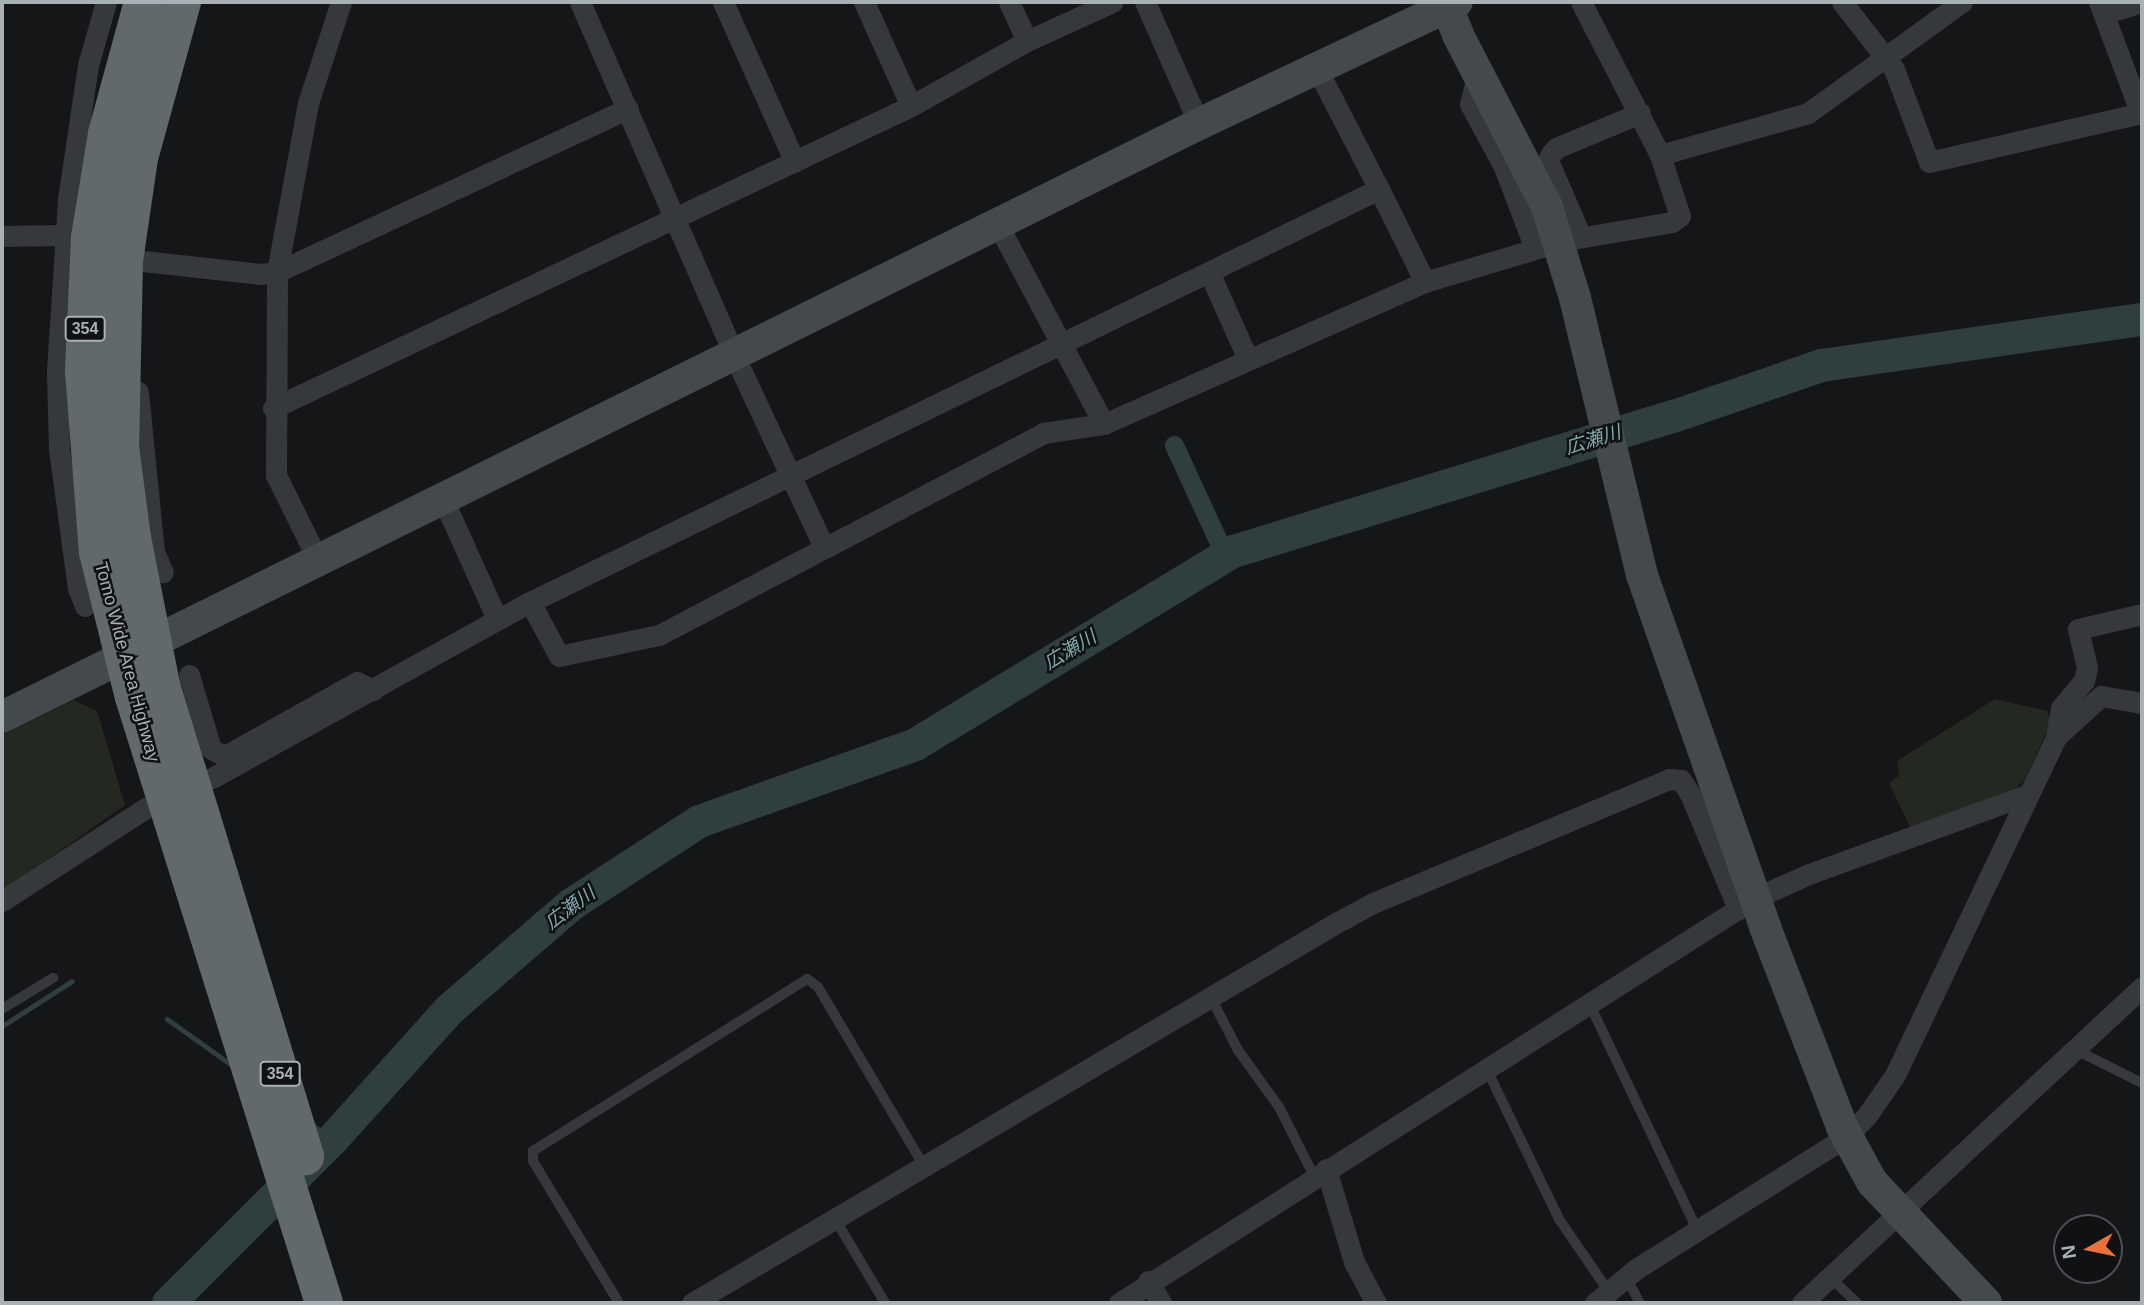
<!DOCTYPE html>
<meta charset="utf-8">
<style>
body{margin:0}
#map{position:relative;width:2144px;height:1305px;overflow:hidden;background:#151617;font-family:Helvetica,"Noto Sans JP",sans-serif}
div>[style]{position:absolute}
.green>*{inset:0;background:#232921}
.stream>*{height:5px;margin:-2.5px;padding:0 2.5px;transform-origin:2.5px;border-radius:2.5px;background:#2f3e3f}
.canal>*{height:19px;margin:-9.5px;padding:0 9.5px;transform-origin:9.5px;border-radius:9.5px;background:#2f3e3f}
.river>*{height:33px;margin:-16.5px;padding:0 16.5px;transform-origin:16.5px;border-radius:16.5px;background:#2f3e3f}
.lane>*{height:10px;margin:-5px;padding:0 5px;transform-origin:5px;border-radius:5px;background:#36393b}
.street>*{height:21px;margin:-10.5px;padding:0 10.5px;transform-origin:10.5px;border-radius:10.5px;background:#36393b}
.secondary>*{height:32px;margin:-16px;padding:0 16px;transform-origin:16px;border-radius:16px;background:#44494b}
.highway>*{height:38px;margin:-19px;padding:0 19px;transform-origin:19px;border-radius:19px;background:#62696c}
span{translate:-50% -50%;white-space:nowrap;text-align:center;line-height:1.15;-webkit-text-stroke:5px #101112;paint-order:stroke}
.shield-label span{padding:2px 5px;background:#101112;border:2px solid;border-radius:5px;-webkit-text-stroke-width:0}
.shield-label{font-size:16px;color:#a8b1b6;font-weight:700}
.street-label{font-size:18px;color:#a8b1b6}
.water-label{font-size:19px;color:#80aaaf;font-style:italic}
.frame{position:absolute;inset:0;border:4px solid #a8b1b6;pointer-events:none}
.north{position:absolute;left:2053px;top:1214px;width:70px;height:70px;box-sizing:border-box;background:#101112;border:2px solid #4d5154;border-radius:50%;rotate:261deg;font-size:19px;font-weight:700;line-height:28px;text-align:center;color:#a8b1b6}
.north::after{content:'';display:block;margin:auto;width:24px;height:32px;background:#e8713c;clip-path:polygon(50% 0,100% 100%,50% 72%,0 100%)}
</style>
<div id="map">
<div class="green">
<i style="clip-path:polygon(1995px 699px,2047px 711px,2052px 721px,2024px 780px,2016px 788px,1911px 829px,1889px 783px,1899px 776px,1897px 761px)"></i>
<i style="clip-path:polygon(74px 700px,97px 711px,125px 805px,4px 890px,2px 735px)"></i>
</div>
<div class="stream">
<i style="left:167px;top:1019px;width:81px;rotate:35.5deg"></i>
<i style="left:2px;top:1026px;width:83px;rotate:-32.7deg"></i>
<i style="left:311px;top:1124px;width:26px;rotate:36deg"></i>
</div>
<div class="canal">
<i style="left:1174px;top:445px;width:122px;rotate:65.3deg"></i>
</div>
<div class="river">
<i style="left:168px;top:1303px;width:232px;rotate:-45deg"></i>
<i style="left:332px;top:1139px;width:173px;rotate:-48deg"></i>
<i style="left:448px;top:1010px;width:162px;rotate:-40.8deg"></i>
<i style="left:571px;top:904px;width:153px;rotate:-33deg"></i>
<i style="left:699px;top:821px;width:229px;rotate:-19.6deg"></i>
<i style="left:915px;top:744px;width:372px;rotate:-31.3deg"></i>
<i style="left:1233px;top:551px;width:460px;rotate:-17.1deg"></i>
<i style="left:1673px;top:416px;width:157px;rotate:-19deg"></i>
<i style="left:1821px;top:365px;width:324px;rotate:-8.2deg"></i>
</div>
<div class="lane">
<i style="left:1210px;top:996px;width:61px;rotate:62.6deg"></i>
<i style="left:1238px;top:1050px;width:70px;rotate:54.3deg"></i>
<i style="left:1279px;top:1107px;width:77px;rotate:63.1deg"></i>
<i style="left:1589px;top:1003px;width:250px;rotate:64.5deg"></i>
<i style="left:2px;top:1009px;width:60px;rotate:-31.3deg"></i>
<i style="left:2076px;top:1050px;width:74px;rotate:26.6deg"></i>
<i style="left:1488px;top:1072px;width:163px;rotate:64.2deg"></i>
<i style="left:1559px;top:1219px;width:88px;rotate:55.6deg"></i>
<i style="left:835px;top:1219px;width:98px;rotate:59.2deg"></i>
<i style="left:1829px;top:1276px;width:39px;rotate:44deg"></i>
<i style="left:1626px;top:1277px;width:30px;rotate:62deg"></i>
<i style="left:619px;top:1303px;width:166px;rotate:-121.2deg"></i>
<i style="left:533px;top:1161px;width:10px;rotate:-90deg"></i>
<i style="left:533px;top:1151px;width:324px;rotate:-32.1deg"></i>
<i style="left:807px;top:979px;width:14px;rotate:36deg"></i>
<i style="left:818px;top:987px;width:208px;rotate:59.4deg"></i>
</div>
<div class="street">
<i style="left:580px;top:2px;width:385px;rotate:66.4deg"></i>
<i style="left:734px;top:355px;width:210px;rotate:64.9deg"></i>
<i style="left:723px;top:2px;width:175px;rotate:65.8deg"></i>
<i style="left:864px;top:2px;width:114px;rotate:65.7deg"></i>
<i style="left:1009px;top:2px;width:43px;rotate:65.2deg"></i>
<i style="left:1145px;top:2px;width:133px;rotate:66.1deg"></i>
<i style="left:1842px;top:2px;width:85px;rotate:52.2deg"></i>
<i style="left:1894px;top:69px;width:99px;rotate:69.4deg"></i>
<i style="left:1929px;top:162px;width:219px;rotate:-13deg"></i>
<i style="left:2099px;top:2px;width:120px;rotate:69.4deg"></i>
<i style="left:2104px;top:14px;width:38px;rotate:-18deg"></i>
<i style="left:1478px;top:72px;width:33px;rotate:104deg"></i>
<i style="left:1470px;top:104px;width:72px;rotate:61.6deg"></i>
<i style="left:1504px;top:167px;width:87px;rotate:69.1deg"></i>
<i style="left:1660px;top:155px;width:154px;rotate:-15.8deg"></i>
<i style="left:1808px;top:113px;width:190px;rotate:-35.8deg"></i>
<i style="left:1379px;top:189px;width:104px;rotate:63.7deg"></i>
<i style="left:998px;top:225px;width:225px;rotate:62deg"></i>
<i style="left:2px;top:236px;width:62px;rotate:-0.9deg"></i>
<i style="left:1581px;top:237px;width:84px;rotate:-113.2deg"></i>
<i style="left:1548px;top:160px;width:7px;rotate:-63deg"></i>
<i style="left:1551px;top:154px;width:8px;rotate:-50deg"></i>
<i style="left:1556px;top:148px;width:91px;rotate:-22.6deg"></i>
<i style="left:1572px;top:239px;width:101px;rotate:-9.6deg"></i>
<i style="left:1672px;top:222px;width:10px;rotate:-37deg"></i>
<i style="left:1680px;top:216px;width:64px;rotate:-108.2deg"></i>
<i style="left:1660px;top:155px;width:172px;rotate:-117.3deg"></i>
<i style="left:143px;top:261px;width:118px;rotate:6.3deg"></i>
<i style="left:260px;top:274px;width:17px;rotate:-7deg"></i>
<i style="left:277px;top:272px;width:387px;rotate:-25deg"></i>
<i style="left:1209px;top:272px;width:95px;rotate:65.9deg"></i>
<i style="left:138px;top:392px;width:161px;rotate:84.3deg"></i>
<i style="left:154px;top:552px;width:22px;rotate:66deg"></i>
<i style="left:273px;top:408px;width:706px;rotate:-25.33deg"></i>
<i style="left:911px;top:106px;width:133px;rotate:-29.3deg"></i>
<i style="left:1027px;top:41px;width:94px;rotate:-24.6deg"></i>
<i style="left:442px;top:497px;width:134px;rotate:65.7deg"></i>
<i style="left:318px;top:560px;width:95px;rotate:-116.3deg"></i>
<i style="left:276px;top:475px;width:203px;rotate:-89.7deg"></i>
<i style="left:277px;top:272px;width:172px;rotate:-79.6deg"></i>
<i style="left:308px;top:103px;width:106px;rotate:-71.9deg"></i>
<i style="left:530px;top:602px;width:61px;rotate:61.8deg"></i>
<i style="left:559px;top:656px;width:102px;rotate:-11.9deg"></i>
<i style="left:659px;top:635px;width:434px;rotate:-27.7deg"></i>
<i style="left:1043px;top:433px;width:62px;rotate:-8.4deg"></i>
<i style="left:1104px;top:424px;width:351px;rotate:-23.9deg"></i>
<i style="left:1425px;top:282px;width:122px;rotate:-16.7deg"></i>
<i style="left:85px;top:606px;width:19px;rotate:-111deg"></i>
<i style="left:78px;top:588px;width:140px;rotate:-97.8deg"></i>
<i style="left:59px;top:449px;width:78px;rotate:-91.5deg"></i>
<i style="left:57px;top:371px;width:172px;rotate:-86.3deg"></i>
<i style="left:68px;top:199px;width:135px;rotate:-81.5deg"></i>
<i style="left:88px;top:65px;width:66px;rotate:-74.1deg"></i>
<i style="left:189px;top:675px;width:77px;rotate:73.4deg"></i>
<i style="left:211px;top:749px;width:16px;rotate:27deg"></i>
<i style="left:225px;top:756px;width:151px;rotate:-29.3deg"></i>
<i style="left:357px;top:682px;width:18px;rotate:27deg"></i>
<i style="left:2056px;top:737px;width:61px;rotate:-42.3deg"></i>
<i style="left:2101px;top:696px;width:42px;rotate:9.7deg"></i>
<i style="left:212px;top:778px;width:363px;rotate:-29deg"></i>
<i style="left:530px;top:602px;width:944px;rotate:-25.94deg"></i>
<i style="left:1379px;top:189px;width:133px;rotate:-117.3deg"></i>
<i style="left:2px;top:901px;width:171px;rotate:-32.9deg"></i>
<i style="left:1326px;top:1169px;width:97px;rotate:73.2deg"></i>
<i style="left:1354px;top:1262px;width:47px;rotate:61.8deg"></i>
<i style="left:1148px;top:1281px;width:26px;rotate:59deg"></i>
<i style="left:692px;top:1303px;width:748px;rotate:-30.54deg"></i>
<i style="left:1336px;top:923px;width:42px;rotate:-28.4deg"></i>
<i style="left:1373px;top:903px;width:321px;rotate:-22.7deg"></i>
<i style="left:1669px;top:779px;width:12px;rotate:5deg"></i>
<i style="left:1681px;top:780px;width:17px;rotate:57deg"></i>
<i style="left:1690px;top:794px;width:125px;rotate:67.3deg"></i>
<i style="left:1119px;top:1303px;width:754px;rotate:-32.49deg"></i>
<i style="left:1755px;top:898px;width:59px;rotate:-24deg"></i>
<i style="left:1809px;top:874px;width:231px;rotate:-20deg"></i>
<i style="left:1595px;top:1303px;width:53px;rotate:-39.7deg"></i>
<i style="left:1636px;top:1269px;width:249px;rotate:-32.2deg"></i>
<i style="left:1847px;top:1136px;width:30px;rotate:-46deg"></i>
<i style="left:1868px;top:1114px;width:47px;rotate:-55.3deg"></i>
<i style="left:1895px;top:1075px;width:374px;rotate:-64.5deg"></i>
<i style="left:2056px;top:737px;width:29px;rotate:-80deg"></i>
<i style="left:2061px;top:708px;width:35px;rotate:-50deg"></i>
<i style="left:2084px;top:681px;width:13px;rotate:-77deg"></i>
<i style="left:2087px;top:668px;width:40px;rotate:-103deg"></i>
<i style="left:2078px;top:629px;width:66px;rotate:-13.2deg"></i>
<i style="left:1802px;top:1303px;width:464px;rotate:-42.9deg"></i>
</div>
<div class="secondary">
<i style="left:1445px;top:2px;width:35px;rotate:68deg"></i>
<i style="left:1458px;top:35px;width:194px;rotate:62.6deg"></i>
<i style="left:1547px;top:207px;width:95px;rotate:72.9deg"></i>
<i style="left:1575px;top:298px;width:285px;rotate:76.4deg"></i>
<i style="left:1642px;top:575px;width:373px;rotate:70.7deg"></i>
<i style="left:1765px;top:927px;width:214px;rotate:68.9deg"></i>
<i style="left:1842px;top:1127px;width:63px;rotate:61.4deg"></i>
<i style="left:1872px;top:1182px;width:166px;rotate:46.7deg"></i>
<i style="left:2px;top:717px;width:1336px;rotate:-26.35deg"></i>
<i style="left:1199px;top:124px;width:285px;rotate:-25.3deg"></i>
</div>
<div class="highway">
<i style="left:143px;top:2px;width:137px;rotate:105.3deg"></i>
<i style="left:107px;top:134px;width:105px;rotate:99.3deg"></i>
<i style="left:90px;top:238px;width:133px;rotate:92.6deg"></i>
<i style="left:84px;top:371px;width:182px;rotate:85.6deg"></i>
<i style="left:98px;top:552px;width:149px;rotate:76.1deg"></i>
<i style="left:134px;top:697px;width:635px;rotate:72.59deg"></i>
<i style="left:182px;top:2px;width:162px;rotate:105.4deg"></i>
<i style="left:139px;top:158px;width:104px;rotate:98.3deg"></i>
<i style="left:124px;top:261px;width:186px;rotate:91.2deg"></i>
<i style="left:120px;top:447px;width:92px;rotate:82.5deg"></i>
<i style="left:132px;top:538px;width:150px;rotate:78.8deg"></i>
<i style="left:161px;top:685px;width:493px;rotate:73deg"></i>
</div>
<div class="shield-label">
<span style="left:85px;top:329px">354</span>
<span style="left:280px;top:1074px">354</span>
</div>
<div class="street-label">
<span style="left:127px;top:662px;rotate:75deg">Tomo Wide Area Highway</span>
</div>
<div class="water-label">
<span style="left:1593px;top:440px;rotate:-17deg">広瀬川</span>
<span style="left:1070px;top:650px;rotate:-31deg">広瀬川</span>
<span style="left:570px;top:908px;rotate:-37deg">広瀬川</span>
</div>
<div class="frame"></div>
<div class="north">N</div>
</div>
